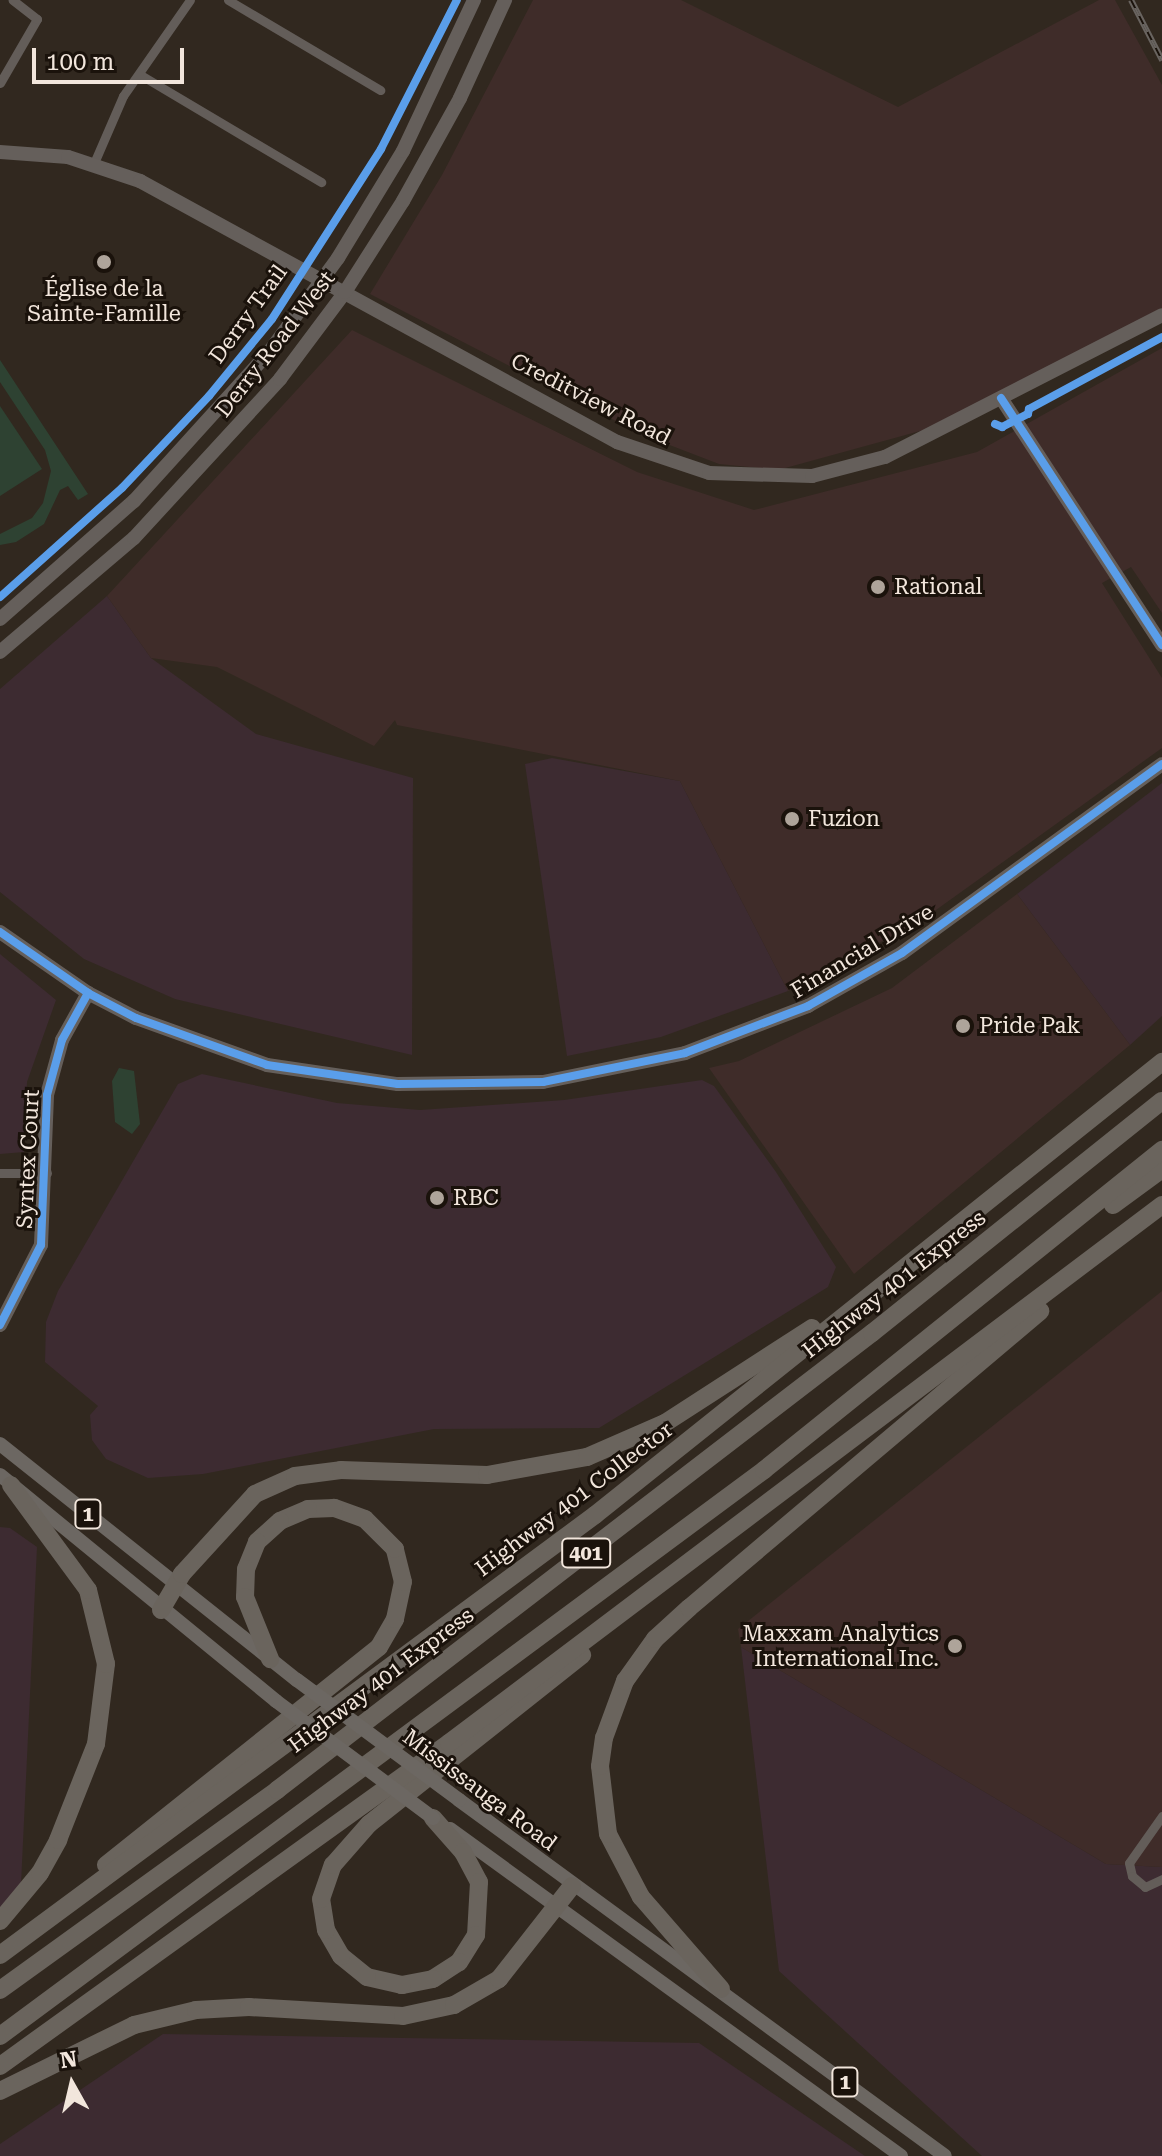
<!DOCTYPE html>
<meta charset="utf-8">
<style>
body{margin:0}
#map{position:relative;width:1162px;height:2156px;overflow:hidden;background:#31281f;font-family:"Roboto Serif",serif}
div>[style]{position:absolute}
.commercial>*{inset:0;background:#3d2b31}
.industrial>*{inset:0;background:#3f2c29}
.green>*{inset:0;background:#2e4232}
.street>*{height:9px;margin:-4.5px;padding:0 4.5px;transform-origin:4.5px;border-radius:4.5px;background:#635d59}
.secondary>*{height:14px;margin:-7px;padding:0 7px;transform-origin:7px;border-radius:7px;background:#655f5b}
.primary>*{height:14px;margin:-7px;padding:0 7px;transform-origin:7px;border-radius:7px;background:#6c6762}
.highway>*{height:18px;margin:-9px;padding:0 9px;transform-origin:9px;border-radius:9px;background:#6a645d}
.rail>*{height:6px;margin-top:-3px;transform-origin:0;background:repeating-linear-gradient(90deg,#1a120b 0 9px,#696460 0 18px);box-sizing:border-box;border-block:2px solid #696460}
.primary-bridge>*{height:14px;margin:-7px;padding:0 7px;transform-origin:7px;border-radius:7px;background:#6c6762}
.cycleway>*{height:8px;margin:-4px;padding:0 4px;transform-origin:4px;border-radius:4px;background:#5a9eea}
.dots>*{width:22px;height:22px;translate:-50% -50%;box-sizing:border-box;border:4px solid #1a120b;border-radius:50%}
span{translate:-50% -50%;white-space:nowrap;text-align:center;line-height:1.15;-webkit-text-stroke:6px #1a120b;paint-order:stroke}
.shield-label span{padding:2px 6px;background:#1a120b;border:2px solid;border-radius:6px;-webkit-text-stroke-width:0}
.shield-label{font-size:20px;color:#f2e6dc;font-weight:700}
.poi-label{font-size:22px;color:#f2e6dc}
.left{translate:0 -50%;text-align:left}
.right{translate:-100% -50%;text-align:right}
.street-label{font-size:22px;color:#f2e6dc}
.north{position:absolute;left:32px;top:2044px;width:80px;height:80px;-webkit-text-stroke:6px #1a120b;paint-order:stroke;rotate:352deg;font-size:22px;font-weight:700;line-height:32px;text-align:center;color:#f2e6dc}
.north::after{content:'';display:block;margin:auto;width:28px;height:36px;background:#f2e6dc;clip-path:polygon(50% 0,100% 100%,50% 72%,0 100%)}
.scale{position:absolute;left:32px;top:48px;width:152px;height:36px;box-sizing:border-box;border:4px solid #f2e6dc;border-top:0;padding-left:10px;font-size:24px;line-height:28px;white-space:nowrap;color:#f2e6dc;-webkit-text-stroke:6px #1a120b;paint-order:stroke}
</style>
<div id="map">
<div class="commercial">
<i style="clip-path:polygon(107px 596px,151px 658px,256px 734px,413px 778px,412px 1055px,175px 999px,84px 959px,0 892px,0 689px)"></i>
<i style="clip-path:polygon(552px 758px,680px 781px,788px 991px,661px 1037px,567px 1056px,525px 764px)"></i>
<i style="clip-path:polygon(1162px 783px,1162px 1016px,1130px 1045px,1017px 894px)"></i>
<i style="clip-path:polygon(0 954px,56px 1000px,27px 1082px,24px 1152px,0 1154px)"></i>
<i style="clip-path:polygon(202px 1074px,337px 1103px,420px 1110px,564px 1100px,702px 1080px,714px 1086px,776px 1172px,836px 1267px,828px 1287px,599px 1428px,434px 1429px,203px 1474px,148px 1478px,106px 1459px,92px 1440px,90px 1415px,98px 1406px,45px 1362px,46px 1322px,58px 1291px,178px 1084px)"></i>
<i style="clip-path:polygon(0 1527px,10px 1528px,37px 1547px,20px 1905px,0 1926px)"></i>
<i style="clip-path:polygon(741px 1647px,1106px 1864px,1162px 1867px,1162px 2156px,982px 2156px,779px 1971px)"></i>
<i style="clip-path:polygon(163px 2034px,699px 2043px,865px 2156px,0 2156px,0 2144px)"></i>
</div>
<div class="industrial">
<i style="clip-path:polygon(533px 0,681px 0,898px 107px,1099px 0,1115px 0,1162px 85px,1162px 308px,931px 428px,778px 470px,719px 464px,641px 434px,370px 294px,442px 175px)"></i>
<i style="clip-path:polygon(352px 330px,637px 472px,754px 510px,977px 452px,1162px 348px,1162px 613px,1131px 567px,1102px 583px,1162px 678px,1162px 748px,922px 920px,788px 991px,680px 781px,397px 725px,395px 720px,374px 746px,217px 667px,151px 658px,107px 596px)"></i>
<i style="clip-path:polygon(1017px 894px,1130px 1045px,854px 1274px,709px 1068px,739px 1061px,892px 988px)"></i>
<i style="clip-path:polygon(1162px 1291px,1162px 1867px,1106px 1864px,741px 1647px,738px 1629px)"></i>
</div>
<div class="green">
<i style="clip-path:polygon(0 360px,88px 494px,78px 500px,68px 486px,60px 490px,44px 524px,16px 542px,0 545px,0 534px,32px 518px,43px 503px,51px 471px,45px 450px,0 382px)"></i>
<i style="clip-path:polygon(0 406px,42px 469px,0 496px)"></i>
<i style="clip-path:polygon(119px 1068px,134px 1071px,140px 1124px,132px 1134px,115px 1122px,112px 1081px)"></i>
</div>
<div class="street">
<i style="left:228px;top:0;width:177px;rotate:30.6deg"></i>
<i style="left:139px;top:74px;width:212px;rotate:30.7deg"></i>
<i style="left:0;top:83px;width:74px;rotate:-60deg"></i>
<i style="left:37px;top:19px;width:31px;rotate:-142deg"></i>
<i style="left:94px;top:163px;width:73px;rotate:-66.6deg"></i>
<i style="left:123px;top:96px;width:117px;rotate:-55.1deg"></i>
<i style="left:0;top:1173px;width:47px"></i>
<i style="left:1162px;top:1816px;width:57px;rotate:125.1deg"></i>
<i style="left:1129px;top:1863px;width:13px;rotate:77deg"></i>
<i style="left:1132px;top:1876px;width:17px;rotate:40deg"></i>
<i style="left:1145px;top:1887px;width:19px;rotate:-25deg"></i>
</div>
<div class="secondary">
<i style="left:0;top:152px;width:68px;rotate:4.2deg"></i>
<i style="left:68px;top:157px;width:76px;rotate:18.4deg"></i>
<i style="left:140px;top:181px;width:544px;rotate:28.69deg"></i>
<i style="left:617px;top:442px;width:97px;rotate:18.6deg"></i>
<i style="left:709px;top:473px;width:103px;rotate:1.7deg"></i>
<i style="left:812px;top:476px;width:75px;rotate:-14.6deg"></i>
<i style="left:885px;top:457px;width:311px;rotate:-27.1deg"></i>
<i style="left:1001px;top:398px;width:295px;rotate:56.9deg"></i>
<i style="left:0;top:619px;width:179px;rotate:-41.4deg"></i>
<i style="left:134px;top:501px;width:202px;rotate:-47.8deg"></i>
<i style="left:270px;top:351px;width:115px;rotate:-53.8deg"></i>
<i style="left:338px;top:258px;width:125px;rotate:-58.7deg"></i>
<i style="left:403px;top:151px;width:167px;rotate:-64.8deg"></i>
<i style="left:0;top:652px;width:176px;rotate:-40.4deg"></i>
<i style="left:134px;top:538px;width:216px;rotate:-47.4deg"></i>
<i style="left:280px;top:379px;width:109px;rotate:-53.2deg"></i>
<i style="left:345px;top:292px;width:108px;rotate:-57.5deg"></i>
<i style="left:403px;top:201px;width:118px;rotate:-61deg"></i>
<i style="left:460px;top:98px;width:108px;rotate:-65.3deg"></i>
<i style="left:0;top:932px;width:107px;rotate:34.7deg"></i>
<i style="left:88px;top:993px;width:54px;rotate:27.5deg"></i>
<i style="left:136px;top:1018px;width:139px;rotate:19.7deg"></i>
<i style="left:267px;top:1065px;width:132px;rotate:8.3deg"></i>
<i style="left:398px;top:1084px;width:145px;rotate:-0.8deg"></i>
<i style="left:543px;top:1082px;width:145px;rotate:-11.5deg"></i>
<i style="left:685px;top:1053px;width:132px;rotate:-20.9deg"></i>
<i style="left:808px;top:1006px;width:108px;rotate:-29.4deg"></i>
<i style="left:902px;top:953px;width:321px;rotate:-36deg"></i>
<i style="left:0;top:1325px;width:90px;rotate:-62.9deg"></i>
<i style="left:41px;top:1245px;width:150px;rotate:-87.7deg"></i>
<i style="left:47px;top:1095px;width:57px;rotate:-74.7deg"></i>
<i style="left:62px;top:1040px;width:54px;rotate:-61deg"></i>
</div>
<div class="primary">
<i style="left:0;top:1444px;width:379px;rotate:38.5deg"></i>
<i style="left:0;top:1475px;width:357px;rotate:39.3deg"></i>
<i style="left:459px;top:1800px;width:602px;rotate:36.22deg"></i>
<i style="left:450px;top:1829px;width:557px;rotate:35.94deg"></i>
</div>
<div class="highway">
<i style="left:1113px;top:1205px;width:61px;rotate:-36.3deg"></i>
<i style="left:161px;top:1610px;width:42px;rotate:-59.7deg"></i>
<i style="left:182px;top:1574px;width:108px;rotate:-47.6deg"></i>
<i style="left:255px;top:1494px;width:44px;rotate:-24.2deg"></i>
<i style="left:295px;top:1476px;width:46px;rotate:-7.4deg"></i>
<i style="left:341px;top:1470px;width:146px;rotate:2deg"></i>
<i style="left:487px;top:1475px;width:102px;rotate:-10.2deg"></i>
<i style="left:587px;top:1457px;width:85px;rotate:-23.6deg"></i>
<i style="left:665px;top:1423px;width:175px;rotate:-32.9deg"></i>
<i style="left:433px;top:1818px;width:45px;rotate:48.6deg"></i>
<i style="left:463px;top:1852px;width:34px;rotate:62deg"></i>
<i style="left:479px;top:1882px;width:53px;rotate:93.2deg"></i>
<i style="left:476px;top:1935px;width:32px;rotate:122deg"></i>
<i style="left:459px;top:1962px;width:31px;rotate:147deg"></i>
<i style="left:433px;top:1979px;width:32px;rotate:169deg"></i>
<i style="left:402px;top:1985px;width:36px;rotate:-167deg"></i>
<i style="left:367px;top:1977px;width:33px;rotate:-141deg"></i>
<i style="left:341px;top:1956px;width:30px;rotate:-120deg"></i>
<i style="left:326px;top:1930px;width:31px;rotate:-99deg"></i>
<i style="left:321px;top:1899px;width:36px;rotate:-71deg"></i>
<i style="left:333px;top:1865px;width:55px;rotate:-48.7deg"></i>
<i style="left:369px;top:1824px;width:272px;rotate:-38.4deg"></i>
<i style="left:106px;top:1865px;width:349px;rotate:-38.6deg"></i>
<i style="left:379px;top:1647px;width:32px;rotate:-60deg"></i>
<i style="left:395px;top:1619px;width:38px;rotate:-78deg"></i>
<i style="left:403px;top:1582px;width:34px;rotate:-104deg"></i>
<i style="left:395px;top:1549px;width:42px;rotate:-135deg"></i>
<i style="left:365px;top:1519px;width:33px;rotate:-160deg"></i>
<i style="left:334px;top:1508px;width:26px;rotate:178deg"></i>
<i style="left:308px;top:1509px;width:30px;rotate:157deg"></i>
<i style="left:280px;top:1521px;width:31px;rotate:138deg"></i>
<i style="left:257px;top:1542px;width:29px;rotate:112deg"></i>
<i style="left:246px;top:1569px;width:28px;rotate:92deg"></i>
<i style="left:245px;top:1597px;width:67px;rotate:68deg"></i>
<i style="left:0;top:1921px;width:62px;rotate:-50.2deg"></i>
<i style="left:40px;top:1873px;width:38px;rotate:-61deg"></i>
<i style="left:58px;top:1840px;width:103px;rotate:-68.4deg"></i>
<i style="left:96px;top:1744px;width:81px;rotate:-82.9deg"></i>
<i style="left:106px;top:1664px;width:76px;rotate:-103.7deg"></i>
<i style="left:88px;top:1590px;width:130px;rotate:-126.3deg"></i>
<i style="left:0;top:1955px;width:740px;rotate:-36.48deg"></i>
<i style="left:595px;top:1515px;width:726px;rotate:-38.62deg"></i>
<i style="left:721px;top:1989px;width:122px;rotate:-131deg"></i>
<i style="left:641px;top:1897px;width:71px;rotate:-117.6deg"></i>
<i style="left:608px;top:1834px;width:68px;rotate:-96.7deg"></i>
<i style="left:600px;top:1766px;width:28px;rotate:-82deg"></i>
<i style="left:604px;top:1738px;width:61px;rotate:-69.8deg"></i>
<i style="left:625px;top:1681px;width:52px;rotate:-54.5deg"></i>
<i style="left:655px;top:1639px;width:46px;rotate:-42.4deg"></i>
<i style="left:689px;top:1608px;width:460px;rotate:-40.2deg"></i>
<i style="left:0;top:1990px;width:342px;rotate:-35.8deg"></i>
<i style="left:277px;top:1790px;width:750px;rotate:-37.53deg"></i>
<i style="left:872px;top:1333px;width:371px;rotate:-38.7deg"></i>
<i style="left:0;top:2036px;width:951px;rotate:-36.53deg"></i>
<i style="left:764px;top:1470px;width:511px;rotate:-38.8deg"></i>
<i style="left:0;top:2066px;width:553px;rotate:-35.73deg"></i>
<i style="left:449px;top:1743px;width:893px;rotate:-37.04deg"></i>
<i style="left:0;top:2091px;width:149px;rotate:-26.2deg"></i>
<i style="left:134px;top:2025px;width:64px;rotate:-13.6deg"></i>
<i style="left:196px;top:2010px;width:53px;rotate:-3.2deg"></i>
<i style="left:249px;top:2007px;width:154px;rotate:3.3deg"></i>
<i style="left:403px;top:2016px;width:52px;rotate:-12.2deg"></i>
<i style="left:454px;top:2005px;width:52px;rotate:-30deg"></i>
<i style="left:499px;top:1979px;width:118px;rotate:-51.9deg"></i>
</div>
<div class="rail">
<i style="left:1131px;top:0;width:68px;rotate:62.7deg"></i>
</div>
<div class="primary-bridge">
<i style="left:297px;top:1680px;width:202px;rotate:36.5deg"></i>
<i style="left:276px;top:1701px;width:196px;rotate:36.7deg"></i>
</div>
<div class="cycleway">
<i style="left:1001px;top:398px;width:295px;rotate:56.9deg"></i>
<i style="left:995px;top:424px;width:8px;rotate:23deg"></i>
<i style="left:1002px;top:427px;width:29px;rotate:-27deg"></i>
<i style="left:1028px;top:414px;width:5px;rotate:-79deg"></i>
<i style="left:1029px;top:409px;width:151px;rotate:-28.4deg"></i>
<i style="left:0;top:597px;width:164px;rotate:-41.8deg"></i>
<i style="left:122px;top:488px;width:127px;rotate:-46.6deg"></i>
<i style="left:209px;top:396px;width:99px;rotate:-50.7deg"></i>
<i style="left:272px;top:319px;width:202px;rotate:-57.3deg"></i>
<i style="left:381px;top:149px;width:167px;rotate:-63deg"></i>
<i style="left:0;top:932px;width:107px;rotate:34.7deg"></i>
<i style="left:88px;top:993px;width:54px;rotate:27.5deg"></i>
<i style="left:136px;top:1018px;width:139px;rotate:19.7deg"></i>
<i style="left:267px;top:1065px;width:132px;rotate:8.3deg"></i>
<i style="left:398px;top:1084px;width:145px;rotate:-0.8deg"></i>
<i style="left:543px;top:1082px;width:145px;rotate:-11.5deg"></i>
<i style="left:685px;top:1053px;width:132px;rotate:-20.9deg"></i>
<i style="left:808px;top:1006px;width:108px;rotate:-29.4deg"></i>
<i style="left:902px;top:953px;width:321px;rotate:-36deg"></i>
<i style="left:0;top:1325px;width:90px;rotate:-62.9deg"></i>
<i style="left:41px;top:1245px;width:150px;rotate:-87.7deg"></i>
<i style="left:47px;top:1095px;width:57px;rotate:-74.7deg"></i>
<i style="left:62px;top:1040px;width:54px;rotate:-61deg"></i>
</div>
<div class="dots">
<i style="left:104px;top:262px;background:#aea49a"></i>
<i style="left:878px;top:587px;background:#aea49a"></i>
<i style="left:792px;top:819px;background:#aea49a"></i>
<i style="left:963px;top:1026px;background:#aea49a"></i>
<i style="left:437px;top:1198px;background:#aea49a"></i>
<i style="left:955px;top:1646px;background:#aea49a"></i>
</div>
<div class="shield-label">
<span style="left:88px;top:1514px">1</span>
<span style="left:586px;top:1553px">401</span>
<span style="left:845px;top:2082px">1</span>
</div>
<div class="poi-label">
<span style="left:104px;top:301px">Église de la<br>Sainte-Famille</span>
<span class="left" style="left:894px;top:587px">Rational</span>
<span class="left" style="left:808px;top:819px">Fuzion</span>
<span class="left" style="left:979px;top:1026px">Pride Pak</span>
<span class="left" style="left:453px;top:1198px">RBC</span>
<span class="right" style="left:939px;top:1646px">Maxxam Analytics<br>International Inc.</span>
</div>
<div class="street-label">
<span style="left:248px;top:314px;rotate:-54deg">Derry Trail</span>
<span style="left:275px;top:344px;rotate:-52deg">Derry Road West</span>
<span style="left:591px;top:399px;rotate:27deg">Creditview Road</span>
<span style="left:862px;top:951px;rotate:-31deg">Financial Drive</span>
<span style="left:28px;top:1159px;rotate:-87deg">Syntex Court</span>
<span style="left:894px;top:1284px;rotate:-38deg">Highway 401 Express</span>
<span style="left:574px;top:1499px;rotate:-37deg">Highway 401 Collector</span>
<span style="left:381px;top:1680px;rotate:-37deg">Highway 401 Express</span>
<span style="left:480px;top:1790px;rotate:37deg">Mississauga Road</span>
</div>
<div class="north">N</div>
<div class="scale">100 m</div>
</div>
